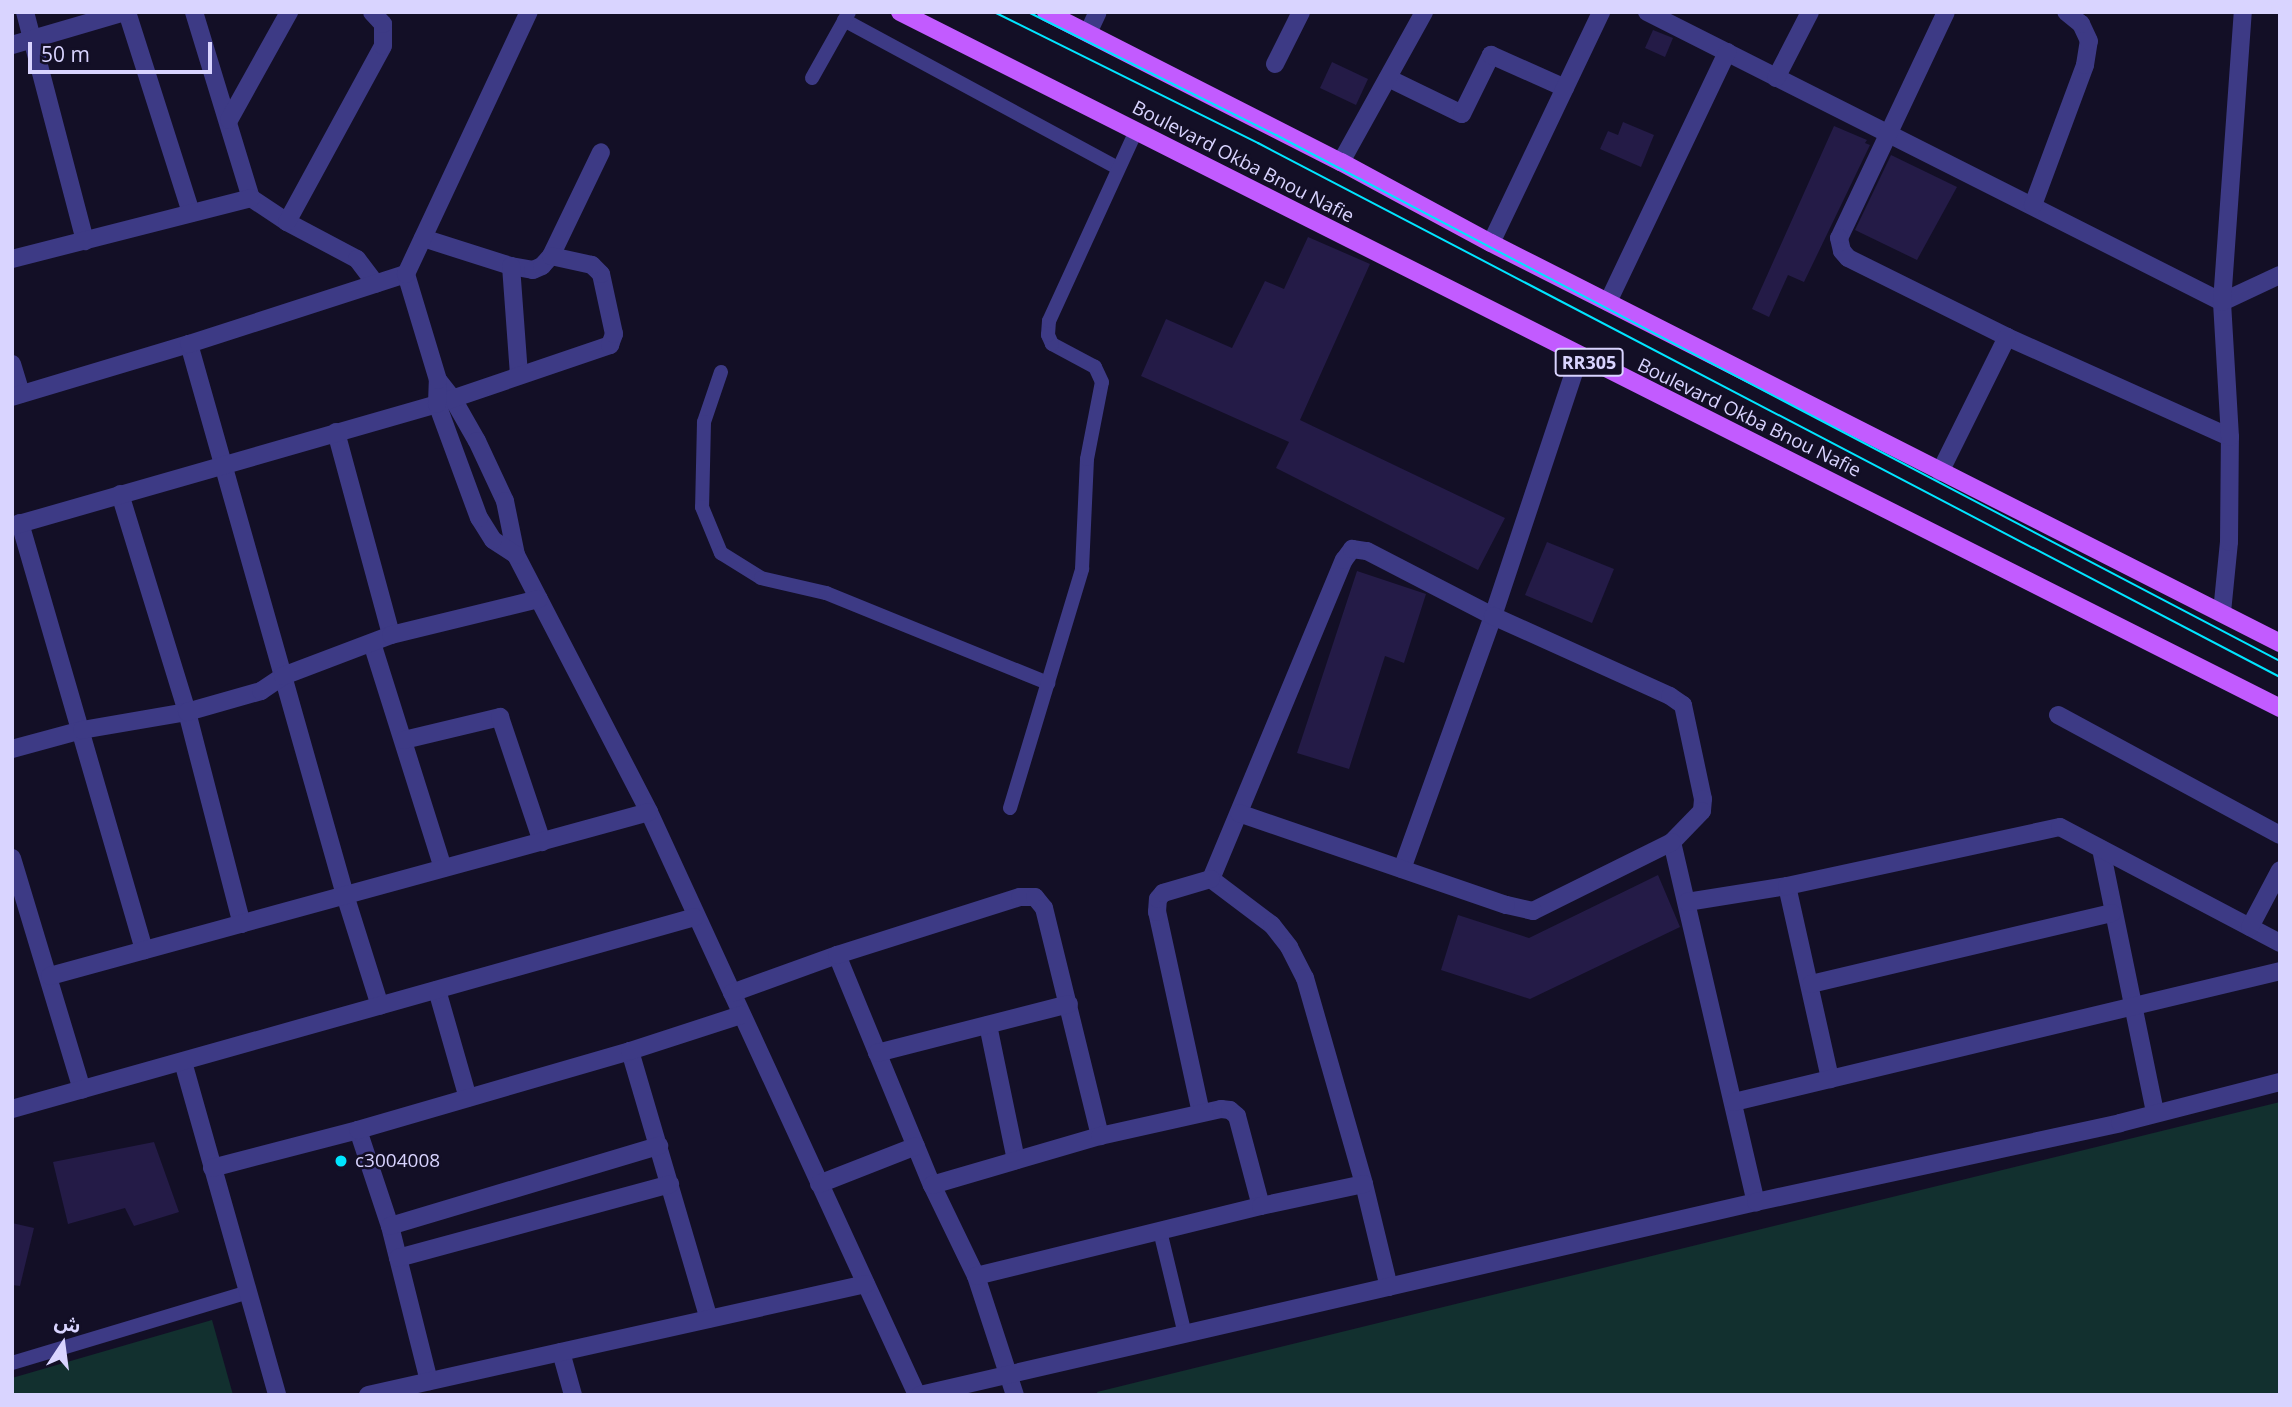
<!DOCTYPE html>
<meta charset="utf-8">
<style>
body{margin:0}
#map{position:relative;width:2292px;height:1407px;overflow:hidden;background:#130f26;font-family:"Open Sans","Noto Sans Arabic",sans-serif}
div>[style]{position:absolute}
.green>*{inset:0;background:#12302f}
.building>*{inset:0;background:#241b47}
.service>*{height:14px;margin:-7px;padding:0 7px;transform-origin:7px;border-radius:7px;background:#3d3a85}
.minor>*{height:18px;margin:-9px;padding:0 9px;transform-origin:9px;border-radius:9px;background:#3d3a85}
.primary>*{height:18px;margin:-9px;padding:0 9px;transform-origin:9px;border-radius:9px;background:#c25bff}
.tram>*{height:2px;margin:-1px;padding:0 1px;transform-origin:1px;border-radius:1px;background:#00e5ff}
.dots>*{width:19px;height:19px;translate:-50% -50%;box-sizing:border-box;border:4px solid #130f26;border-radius:50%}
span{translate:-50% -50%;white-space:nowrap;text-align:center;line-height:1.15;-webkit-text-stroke:5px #130f26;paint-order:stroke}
.shield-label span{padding:2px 5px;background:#130f26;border:2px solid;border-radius:5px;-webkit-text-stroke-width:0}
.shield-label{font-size:18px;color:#d9d4ff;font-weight:700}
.street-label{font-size:19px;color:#d9d4ff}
.poi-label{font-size:19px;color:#d9d4ff}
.left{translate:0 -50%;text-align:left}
.frame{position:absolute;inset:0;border:14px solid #d9d4ff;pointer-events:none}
.north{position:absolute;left:28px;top:1309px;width:70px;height:70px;-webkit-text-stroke:5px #130f26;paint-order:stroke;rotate:13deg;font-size:19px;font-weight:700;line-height:28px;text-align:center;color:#d9d4ff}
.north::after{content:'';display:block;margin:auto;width:24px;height:32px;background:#d9d4ff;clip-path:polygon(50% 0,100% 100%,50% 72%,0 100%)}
.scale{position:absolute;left:28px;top:42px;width:184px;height:32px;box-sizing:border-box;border:4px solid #d9d4ff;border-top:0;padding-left:9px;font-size:21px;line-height:24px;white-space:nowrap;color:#d9d4ff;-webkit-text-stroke:5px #130f26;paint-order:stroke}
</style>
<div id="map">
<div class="green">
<i style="clip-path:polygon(2280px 1102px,2280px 1395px,1098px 1395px,1097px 1392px)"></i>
<i style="clip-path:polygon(212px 1320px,233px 1395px,12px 1395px,12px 1378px)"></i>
</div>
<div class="building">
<i style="clip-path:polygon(1653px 30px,1673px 38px,1665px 57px,1645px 48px)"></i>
<i style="clip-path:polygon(1332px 62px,1368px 79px,1356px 105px,1320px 88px)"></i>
<i style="clip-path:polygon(1623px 122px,1654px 135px,1641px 167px,1600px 149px,1608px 131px,1618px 135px)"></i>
<i style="clip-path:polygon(1834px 126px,1867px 140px,1865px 143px,1870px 145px,1804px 282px,1788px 275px,1769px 317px,1752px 309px)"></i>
<i style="clip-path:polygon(1891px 155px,1957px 187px,1917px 260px,1855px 230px)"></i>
<i style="clip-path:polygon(1308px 237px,1370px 264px,1300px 420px,1505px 518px,1478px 570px,1276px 468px,1289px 442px,1141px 376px,1166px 319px,1232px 348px,1265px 281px,1284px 289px)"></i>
<i style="clip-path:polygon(1547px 542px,1614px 569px,1592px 623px,1525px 595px)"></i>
<i style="clip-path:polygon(1357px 571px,1426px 594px,1404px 663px,1385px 656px,1349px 769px,1297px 753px)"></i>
<i style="clip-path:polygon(1658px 875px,1680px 927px,1530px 999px,1441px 970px,1458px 915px,1529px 938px)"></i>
<i style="clip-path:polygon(154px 1142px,179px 1212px,134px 1226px,125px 1208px,68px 1224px,53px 1162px)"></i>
<i style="clip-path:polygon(12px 1223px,34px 1228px,20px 1286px,12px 1285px)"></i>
</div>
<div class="service">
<i style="left:844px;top:20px;width:311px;rotate:28.4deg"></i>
<i style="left:812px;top:78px;width:76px;rotate:-60.7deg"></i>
<i style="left:721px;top:372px;width:53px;rotate:108.8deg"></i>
<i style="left:704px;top:422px;width:85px;rotate:91.3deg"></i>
<i style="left:702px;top:507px;width:50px;rotate:67.6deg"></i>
<i style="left:721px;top:553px;width:47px;rotate:32deg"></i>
<i style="left:761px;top:578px;width:67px;rotate:13deg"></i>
<i style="left:826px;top:593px;width:240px;rotate:22.1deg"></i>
<i style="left:1010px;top:808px;width:250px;rotate:-73.2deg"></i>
<i style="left:1082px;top:569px;width:110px;rotate:-87.4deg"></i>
<i style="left:1087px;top:459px;width:78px;rotate:-79deg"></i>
<i style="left:1102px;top:382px;width:17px;rotate:-115deg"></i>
<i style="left:1095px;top:367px;width:49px;rotate:-151.9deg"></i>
<i style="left:1052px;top:344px;width:10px;rotate:-114deg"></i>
<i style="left:1048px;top:335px;width:14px;rotate:-86deg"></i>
<i style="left:1049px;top:321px;width:209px;rotate:-65.4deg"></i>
<i style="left:1160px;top:1231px;width:106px;rotate:76.4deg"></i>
<i style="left:12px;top:1363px;width:246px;rotate:-16.7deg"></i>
</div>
<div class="minor">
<i style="left:25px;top:12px;width:237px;rotate:75.3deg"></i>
<i style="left:127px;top:12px;width:211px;rotate:72.3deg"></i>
<i style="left:194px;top:12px;width:195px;rotate:73deg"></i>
<i style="left:251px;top:198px;width:43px;rotate:33.7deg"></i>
<i style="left:287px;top:222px;width:79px;rotate:27.9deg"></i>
<i style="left:357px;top:259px;width:31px;rotate:53deg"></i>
<i style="left:1647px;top:12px;width:644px;rotate:26.76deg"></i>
<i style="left:2222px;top:302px;width:64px;rotate:-25deg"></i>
<i style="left:1946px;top:12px;width:250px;rotate:115.3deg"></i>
<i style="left:1839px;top:238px;width:13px;rotate:77deg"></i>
<i style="left:1842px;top:251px;width:9px;rotate:49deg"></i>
<i style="left:1848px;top:258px;width:178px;rotate:26.4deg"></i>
<i style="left:2007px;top:337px;width:244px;rotate:24.2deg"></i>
<i style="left:1088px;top:33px;width:23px;rotate:-65deg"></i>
<i style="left:12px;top:45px;width:118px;rotate:-16.3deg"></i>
<i style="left:1275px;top:64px;width:58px;rotate:-63.4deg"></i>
<i style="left:1388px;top:78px;width:82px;rotate:25.9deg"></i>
<i style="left:1462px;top:114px;width:66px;rotate:-63.8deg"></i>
<i style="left:1491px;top:55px;width:81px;rotate:24deg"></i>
<i style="left:1776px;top:78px;width:74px;rotate:-62.7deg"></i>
<i style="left:229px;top:120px;width:124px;rotate:-60.9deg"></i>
<i style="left:1341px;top:162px;width:171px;rotate:-61deg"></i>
<i style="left:2033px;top:205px;width:149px;rotate:-69.6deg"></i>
<i style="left:2085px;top:65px;width:24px;rotate:-81deg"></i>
<i style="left:2089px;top:41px;width:19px;rotate:-115deg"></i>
<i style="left:2081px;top:24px;width:19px;rotate:-141deg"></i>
<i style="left:287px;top:222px;width:200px;rotate:-61.4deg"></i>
<i style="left:383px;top:46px;width:22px;rotate:-90deg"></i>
<i style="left:383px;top:24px;width:16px;rotate:-133deg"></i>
<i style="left:423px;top:238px;width:92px;rotate:17.7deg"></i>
<i style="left:511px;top:266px;width:22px;rotate:10deg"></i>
<i style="left:533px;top:270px;width:10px;rotate:-24deg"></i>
<i style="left:542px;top:266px;width:13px;rotate:-48deg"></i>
<i style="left:551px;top:256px;width:115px;rotate:-64.3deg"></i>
<i style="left:1491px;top:243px;width:256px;rotate:-64.5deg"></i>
<i style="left:12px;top:259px;width:247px;rotate:-14.3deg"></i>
<i style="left:511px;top:266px;width:109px;rotate:85.8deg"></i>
<i style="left:1608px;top:302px;width:277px;rotate:-64.5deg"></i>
<i style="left:189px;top:344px;width:573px;rotate:74.19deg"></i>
<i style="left:345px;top:895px;width:116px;rotate:72.5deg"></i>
<i style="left:12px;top:364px;width:31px;rotate:73deg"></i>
<i style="left:438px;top:380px;width:24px;rotate:52deg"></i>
<i style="left:453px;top:399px;width:48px;rotate:60.3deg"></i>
<i style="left:477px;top:441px;width:66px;rotate:65deg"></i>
<i style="left:505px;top:501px;width:55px;rotate:78.5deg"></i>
<i style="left:516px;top:555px;width:289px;rotate:62.6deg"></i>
<i style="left:649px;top:812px;width:642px;rotate:65.31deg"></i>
<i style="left:12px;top:397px;width:185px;rotate:-16.7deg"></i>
<i style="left:189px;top:344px;width:228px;rotate:-17.9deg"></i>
<i style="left:336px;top:432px;width:210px;rotate:74.8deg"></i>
<i style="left:1940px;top:472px;width:151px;rotate:-63.6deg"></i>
<i style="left:120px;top:494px;width:228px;rotate:72.9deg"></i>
<i style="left:187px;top:712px;width:219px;rotate:75.5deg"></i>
<i style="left:20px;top:523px;width:445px;rotate:73.8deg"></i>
<i style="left:12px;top:526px;width:442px;rotate:-16deg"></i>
<i style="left:437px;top:404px;width:183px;rotate:-18.8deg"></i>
<i style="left:610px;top:345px;width:12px;rotate:-70deg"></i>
<i style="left:614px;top:334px;width:61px;rotate:-102.2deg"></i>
<i style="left:601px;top:274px;width:13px;rotate:-135deg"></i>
<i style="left:592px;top:265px;width:42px;rotate:-167.6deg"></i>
<i style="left:516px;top:555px;width:27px;rotate:-147deg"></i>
<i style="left:493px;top:540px;width:26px;rotate:-122deg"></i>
<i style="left:479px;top:518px;width:121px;rotate:-110.2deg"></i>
<i style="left:437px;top:404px;width:24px;rotate:-88deg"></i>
<i style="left:438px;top:380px;width:111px;rotate:-106.8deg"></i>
<i style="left:406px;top:274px;width:289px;rotate:-64.9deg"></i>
<i style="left:2222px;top:612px;width:70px;rotate:-84.3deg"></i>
<i style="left:2229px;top:542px;width:105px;rotate:-89.5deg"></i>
<i style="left:2230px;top:437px;width:135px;rotate:-93.4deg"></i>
<i style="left:2222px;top:302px;width:291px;rotate:-85.9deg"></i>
<i style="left:372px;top:643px;width:236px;rotate:72.5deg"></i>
<i style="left:2058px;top:715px;width:252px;rotate:28.4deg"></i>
<i style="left:404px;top:740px;width:99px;rotate:-13.5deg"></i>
<i style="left:500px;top:717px;width:132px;rotate:71.4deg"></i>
<i style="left:12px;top:749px;width:73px;rotate:-15.2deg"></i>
<i style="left:82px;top:730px;width:107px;rotate:-9.7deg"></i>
<i style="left:187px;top:712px;width:77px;rotate:-15.8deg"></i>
<i style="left:261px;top:691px;width:27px;rotate:-34deg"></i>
<i style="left:283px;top:676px;width:116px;rotate:-20.8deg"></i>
<i style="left:391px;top:635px;width:152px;rotate:-13.7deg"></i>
<i style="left:1672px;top:842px;width:370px;rotate:76.9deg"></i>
<i style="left:2101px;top:849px;width:269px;rotate:78.4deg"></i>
<i style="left:12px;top:858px;width:242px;rotate:73.2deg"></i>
<i style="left:1402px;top:869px;width:269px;rotate:-70.2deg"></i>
<i style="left:1493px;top:616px;width:273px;rotate:-71.6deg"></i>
<i style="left:1211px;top:879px;width:346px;rotate:-67.4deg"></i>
<i style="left:1344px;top:560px;width:14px;rotate:-54deg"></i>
<i style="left:1352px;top:549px;width:15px;rotate:8deg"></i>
<i style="left:1367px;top:551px;width:142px;rotate:27.3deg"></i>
<i style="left:1493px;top:616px;width:194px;rotate:24.3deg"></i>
<i style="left:1670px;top:696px;width:16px;rotate:35deg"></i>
<i style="left:1683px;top:705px;width:96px;rotate:78deg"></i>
<i style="left:1703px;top:799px;width:12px;rotate:95deg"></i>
<i style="left:1702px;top:811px;width:43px;rotate:134.1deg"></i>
<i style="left:1672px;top:842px;width:155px;rotate:153.6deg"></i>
<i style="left:1533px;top:911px;width:28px;rotate:-167deg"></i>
<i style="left:1506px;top:905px;width:282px;rotate:-161deg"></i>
<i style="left:1211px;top:879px;width:76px;rotate:37deg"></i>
<i style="left:1272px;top:925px;width:28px;rotate:52deg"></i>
<i style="left:1289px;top:947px;width:35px;rotate:63deg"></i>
<i style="left:1305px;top:978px;width:214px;rotate:74deg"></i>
<i style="left:1364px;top:1184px;width:106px;rotate:76.4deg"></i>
<i style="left:1787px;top:886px;width:198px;rotate:77.4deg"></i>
<i style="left:1687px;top:902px;width:101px;rotate:-9.1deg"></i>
<i style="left:1787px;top:886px;width:279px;rotate:-12.2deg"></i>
<i style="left:2060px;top:827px;width:249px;rotate:27.8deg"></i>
<i style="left:2250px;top:927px;width:64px;rotate:-62.2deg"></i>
<i style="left:837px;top:955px;width:249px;rotate:67.6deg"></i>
<i style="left:932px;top:1185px;width:101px;rotate:64.2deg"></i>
<i style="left:976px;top:1276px;width:125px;rotate:71.9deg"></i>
<i style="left:50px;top:976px;width:621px;rotate:-15.31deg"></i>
<i style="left:1811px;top:984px;width:309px;rotate:-13.3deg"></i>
<i style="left:437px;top:990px;width:112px;rotate:74deg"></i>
<i style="left:732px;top:993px;width:112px;rotate:-19.9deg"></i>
<i style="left:837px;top:955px;width:192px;rotate:-17.6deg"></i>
<i style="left:1020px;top:897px;width:15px"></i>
<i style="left:1035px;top:897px;width:14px;rotate:51deg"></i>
<i style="left:1044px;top:908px;width:235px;rotate:76.2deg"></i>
<i style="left:988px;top:1025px;width:138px;rotate:78.3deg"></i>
<i style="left:630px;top:1051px;width:279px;rotate:73.6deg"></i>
<i style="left:877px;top:1053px;width:198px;rotate:-14.3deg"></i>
<i style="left:183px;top:1062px;width:346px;rotate:74.2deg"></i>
<i style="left:1734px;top:1102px;width:561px;rotate:-13.49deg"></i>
<i style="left:12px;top:1109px;width:709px;rotate:-15.7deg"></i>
<i style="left:1201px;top:1113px;width:206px;rotate:-102.3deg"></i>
<i style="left:1157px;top:912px;width:13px;rotate:-86deg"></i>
<i style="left:1158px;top:899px;width:8px;rotate:-50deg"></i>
<i style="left:1163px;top:893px;width:50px;rotate:-16.3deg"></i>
<i style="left:358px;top:1130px;width:101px;rotate:71.6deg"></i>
<i style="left:390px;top:1226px;width:160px;rotate:75.9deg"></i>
<i style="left:212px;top:1168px;width:151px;rotate:-14.6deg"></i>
<i style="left:358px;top:1130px;width:283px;rotate:-16.2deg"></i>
<i style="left:630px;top:1051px;width:117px;rotate:-18deg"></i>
<i style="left:819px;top:1184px;width:104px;rotate:-21.4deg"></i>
<i style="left:932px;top:1185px;width:175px;rotate:-16.3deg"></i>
<i style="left:1100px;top:1136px;width:124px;rotate:-12.6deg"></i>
<i style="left:1221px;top:1109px;width:9px;rotate:6deg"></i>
<i style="left:1230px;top:1110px;width:9px;rotate:41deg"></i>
<i style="left:1237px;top:1116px;width:93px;rotate:75.1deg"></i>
<i style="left:390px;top:1226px;width:281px;rotate:-16.6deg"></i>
<i style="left:398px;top:1258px;width:282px;rotate:-15.2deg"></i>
<i style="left:976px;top:1276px;width:293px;rotate:-13.8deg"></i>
<i style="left:1261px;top:1206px;width:105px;rotate:-12.1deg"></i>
<i style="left:561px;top:1352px;width:45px;rotate:74.4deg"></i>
<i style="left:368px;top:1395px;width:510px;rotate:-12.57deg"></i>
<i style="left:920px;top:1395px;width:858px;rotate:-13deg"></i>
<i style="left:1756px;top:1202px;width:372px;rotate:-12.2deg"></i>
<i style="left:2120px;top:1123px;width:165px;rotate:-14.4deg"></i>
</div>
<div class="primary">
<i style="left:900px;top:12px;width:1546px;rotate:26.76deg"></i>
<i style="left:1046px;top:12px;width:331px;rotate:27deg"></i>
<i style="left:1341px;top:162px;width:170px;rotate:28.4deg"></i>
<i style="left:1491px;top:243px;width:885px;rotate:26.88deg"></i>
</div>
<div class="tram">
<i style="left:994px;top:12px;width:295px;rotate:26.4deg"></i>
<i style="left:1258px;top:143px;width:1153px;rotate:27.59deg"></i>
<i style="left:1028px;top:12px;width:277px;rotate:26.4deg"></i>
<i style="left:1276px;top:135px;width:1133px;rotate:27.65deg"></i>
</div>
<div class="dots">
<i style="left:341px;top:1161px;background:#00e5ff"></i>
</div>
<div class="shield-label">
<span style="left:1589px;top:362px">RR305</span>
</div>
<div class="street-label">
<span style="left:1243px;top:162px;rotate:27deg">Boulevard Okba Bnou Nafie</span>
<span style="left:1749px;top:418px;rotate:26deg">Boulevard Okba Bnou Nafie</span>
</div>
<div class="poi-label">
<span class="left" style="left:355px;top:1161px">c3004008</span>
</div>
<div class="frame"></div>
<div class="north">ش</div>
<div class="scale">50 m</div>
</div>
